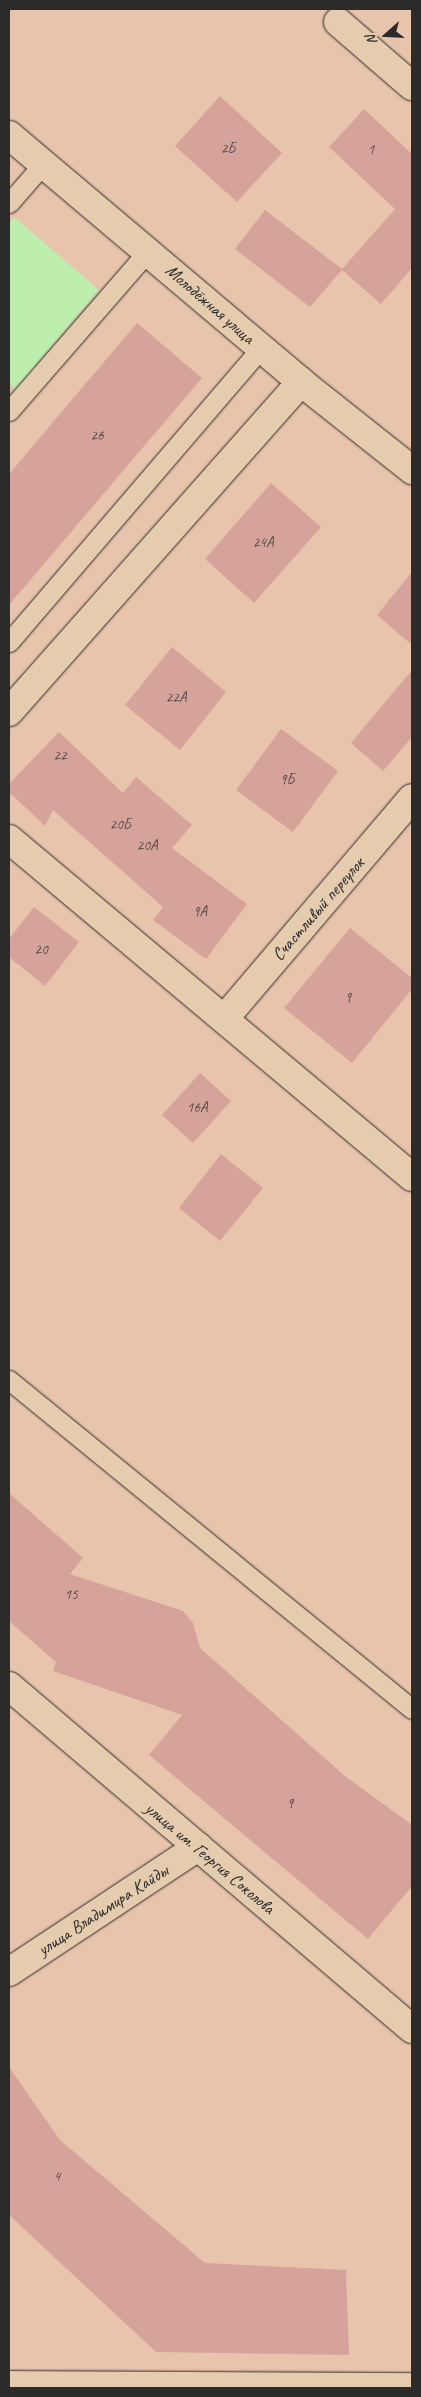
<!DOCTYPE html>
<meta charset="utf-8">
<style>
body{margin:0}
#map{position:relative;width:421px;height:2397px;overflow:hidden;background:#e8c4ac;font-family:Caveat,sans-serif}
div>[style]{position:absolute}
.green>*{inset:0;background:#bdeead}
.building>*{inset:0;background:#d6a39a}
.roads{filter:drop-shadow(0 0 1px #2b2b2b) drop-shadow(0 0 1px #2b2b2b)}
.lane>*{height:19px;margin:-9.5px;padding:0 9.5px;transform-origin:9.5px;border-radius:9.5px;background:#e6ccae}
.street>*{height:28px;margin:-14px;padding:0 14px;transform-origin:14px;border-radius:14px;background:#e6ccae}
span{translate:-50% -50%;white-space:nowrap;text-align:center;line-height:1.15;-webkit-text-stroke:5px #e6ccae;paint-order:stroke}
.number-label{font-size:15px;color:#564947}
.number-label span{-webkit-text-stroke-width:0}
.street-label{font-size:18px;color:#2b2b2b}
.frame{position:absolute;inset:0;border:10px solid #2b2b2b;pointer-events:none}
.north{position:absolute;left:361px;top:10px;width:50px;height:50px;-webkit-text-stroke:4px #e6ccae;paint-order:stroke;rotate:251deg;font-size:14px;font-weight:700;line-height:20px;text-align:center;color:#2b2b2b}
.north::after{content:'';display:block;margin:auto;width:18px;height:22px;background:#2b2b2b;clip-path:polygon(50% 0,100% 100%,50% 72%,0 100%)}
</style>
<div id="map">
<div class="green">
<i style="clip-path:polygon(14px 217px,99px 290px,15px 389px,9px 383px,9px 223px)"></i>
</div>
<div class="building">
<i style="clip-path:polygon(220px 96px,282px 153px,237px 202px,175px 146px)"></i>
<i style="clip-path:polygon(364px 109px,412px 154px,412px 268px,381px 304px,342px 270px,310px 307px,235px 249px,265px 210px,342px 269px,395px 209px,329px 147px)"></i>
<i style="clip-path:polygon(137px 323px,202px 378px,9px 605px,9px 474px)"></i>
<i style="clip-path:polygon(271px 483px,321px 527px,254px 603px,205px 559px)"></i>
<i style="clip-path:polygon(412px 572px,412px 645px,377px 615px)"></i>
<i style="clip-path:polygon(172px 647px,226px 692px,180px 750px,125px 705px)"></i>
<i style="clip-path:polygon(412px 670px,412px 737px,383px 771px,351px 743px)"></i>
<i style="clip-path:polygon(281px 729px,338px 771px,293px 832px,236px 790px)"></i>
<i style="clip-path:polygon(59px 732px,123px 793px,136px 777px,192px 825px,172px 848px,247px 904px,206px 959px,153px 920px,163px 907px,53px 810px,45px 826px,9px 792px,9px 784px)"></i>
<i style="clip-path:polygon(34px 907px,79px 942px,45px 986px,9px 957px,9px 939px)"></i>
<i style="clip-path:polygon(350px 928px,412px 978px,412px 989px,352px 1063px,284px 1008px)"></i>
<i style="clip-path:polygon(200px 1073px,231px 1101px,193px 1143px,162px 1115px)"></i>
<i style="clip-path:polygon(221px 1154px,263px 1188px,220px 1241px,179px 1208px)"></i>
<i style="clip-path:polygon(9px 1493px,83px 1558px,70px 1574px,183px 1611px,193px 1623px,200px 1648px,345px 1776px,412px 1825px,412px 1886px,368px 1939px,149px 1755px,182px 1715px,53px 1671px,56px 1662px,9px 1621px)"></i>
<i style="clip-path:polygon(9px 2067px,60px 2140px,205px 2263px,346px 2270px,349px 2355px,156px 2352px,9px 2215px)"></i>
</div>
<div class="roads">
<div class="lane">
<i style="left:9px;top:203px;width:52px;rotate:-48.9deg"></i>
<i style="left:9px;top:411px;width:212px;rotate:-49deg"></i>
<i style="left:9px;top:642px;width:387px;rotate:-49.4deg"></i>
<i style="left:9px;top:1380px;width:520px;rotate:39.23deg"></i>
</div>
<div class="street">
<i style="left:338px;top:22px;width:98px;rotate:40.9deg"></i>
<i style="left:9px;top:135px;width:382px;rotate:40.2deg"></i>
<i style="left:301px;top:382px;width:142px;rotate:38.4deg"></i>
<i style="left:9px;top:712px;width:441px;rotate:-48.5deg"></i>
<i style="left:9px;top:839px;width:526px;rotate:39.99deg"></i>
<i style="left:224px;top:1019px;width:290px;rotate:-49.6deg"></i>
<i style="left:9px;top:1686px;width:529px;rotate:40.4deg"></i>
<i style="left:9px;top:1972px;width:227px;rotate:-33.5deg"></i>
<i style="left:9px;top:2385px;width:403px;rotate:0.3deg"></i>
</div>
</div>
<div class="number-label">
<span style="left:228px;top:149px">2Б</span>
<span style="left:371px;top:150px">1</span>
<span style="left:97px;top:436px">26</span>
<span style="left:263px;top:543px">24А</span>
<span style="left:176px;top:698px">22А</span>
<span style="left:60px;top:756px">22</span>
<span style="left:287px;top:780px">9Б</span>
<span style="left:120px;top:825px">20Б</span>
<span style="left:147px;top:846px">20А</span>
<span style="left:200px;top:912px">9А</span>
<span style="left:41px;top:950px">20</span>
<span style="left:348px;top:998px">9</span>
<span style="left:197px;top:1108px">16А</span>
<span style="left:71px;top:1595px">15</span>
<span style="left:290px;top:1804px">9</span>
<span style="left:57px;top:2177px">4</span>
</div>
<div class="street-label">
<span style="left:210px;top:304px;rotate:41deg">Молодёжная улица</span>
<span style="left:318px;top:909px;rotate:-49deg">Счастливый переулок</span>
<span style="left:210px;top:1858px;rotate:40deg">улица им. Георгия Соколова</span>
<span style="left:103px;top:1910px;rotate:-33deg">улица Владимира Кайды</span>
</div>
<div class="frame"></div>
<div class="north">N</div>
</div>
